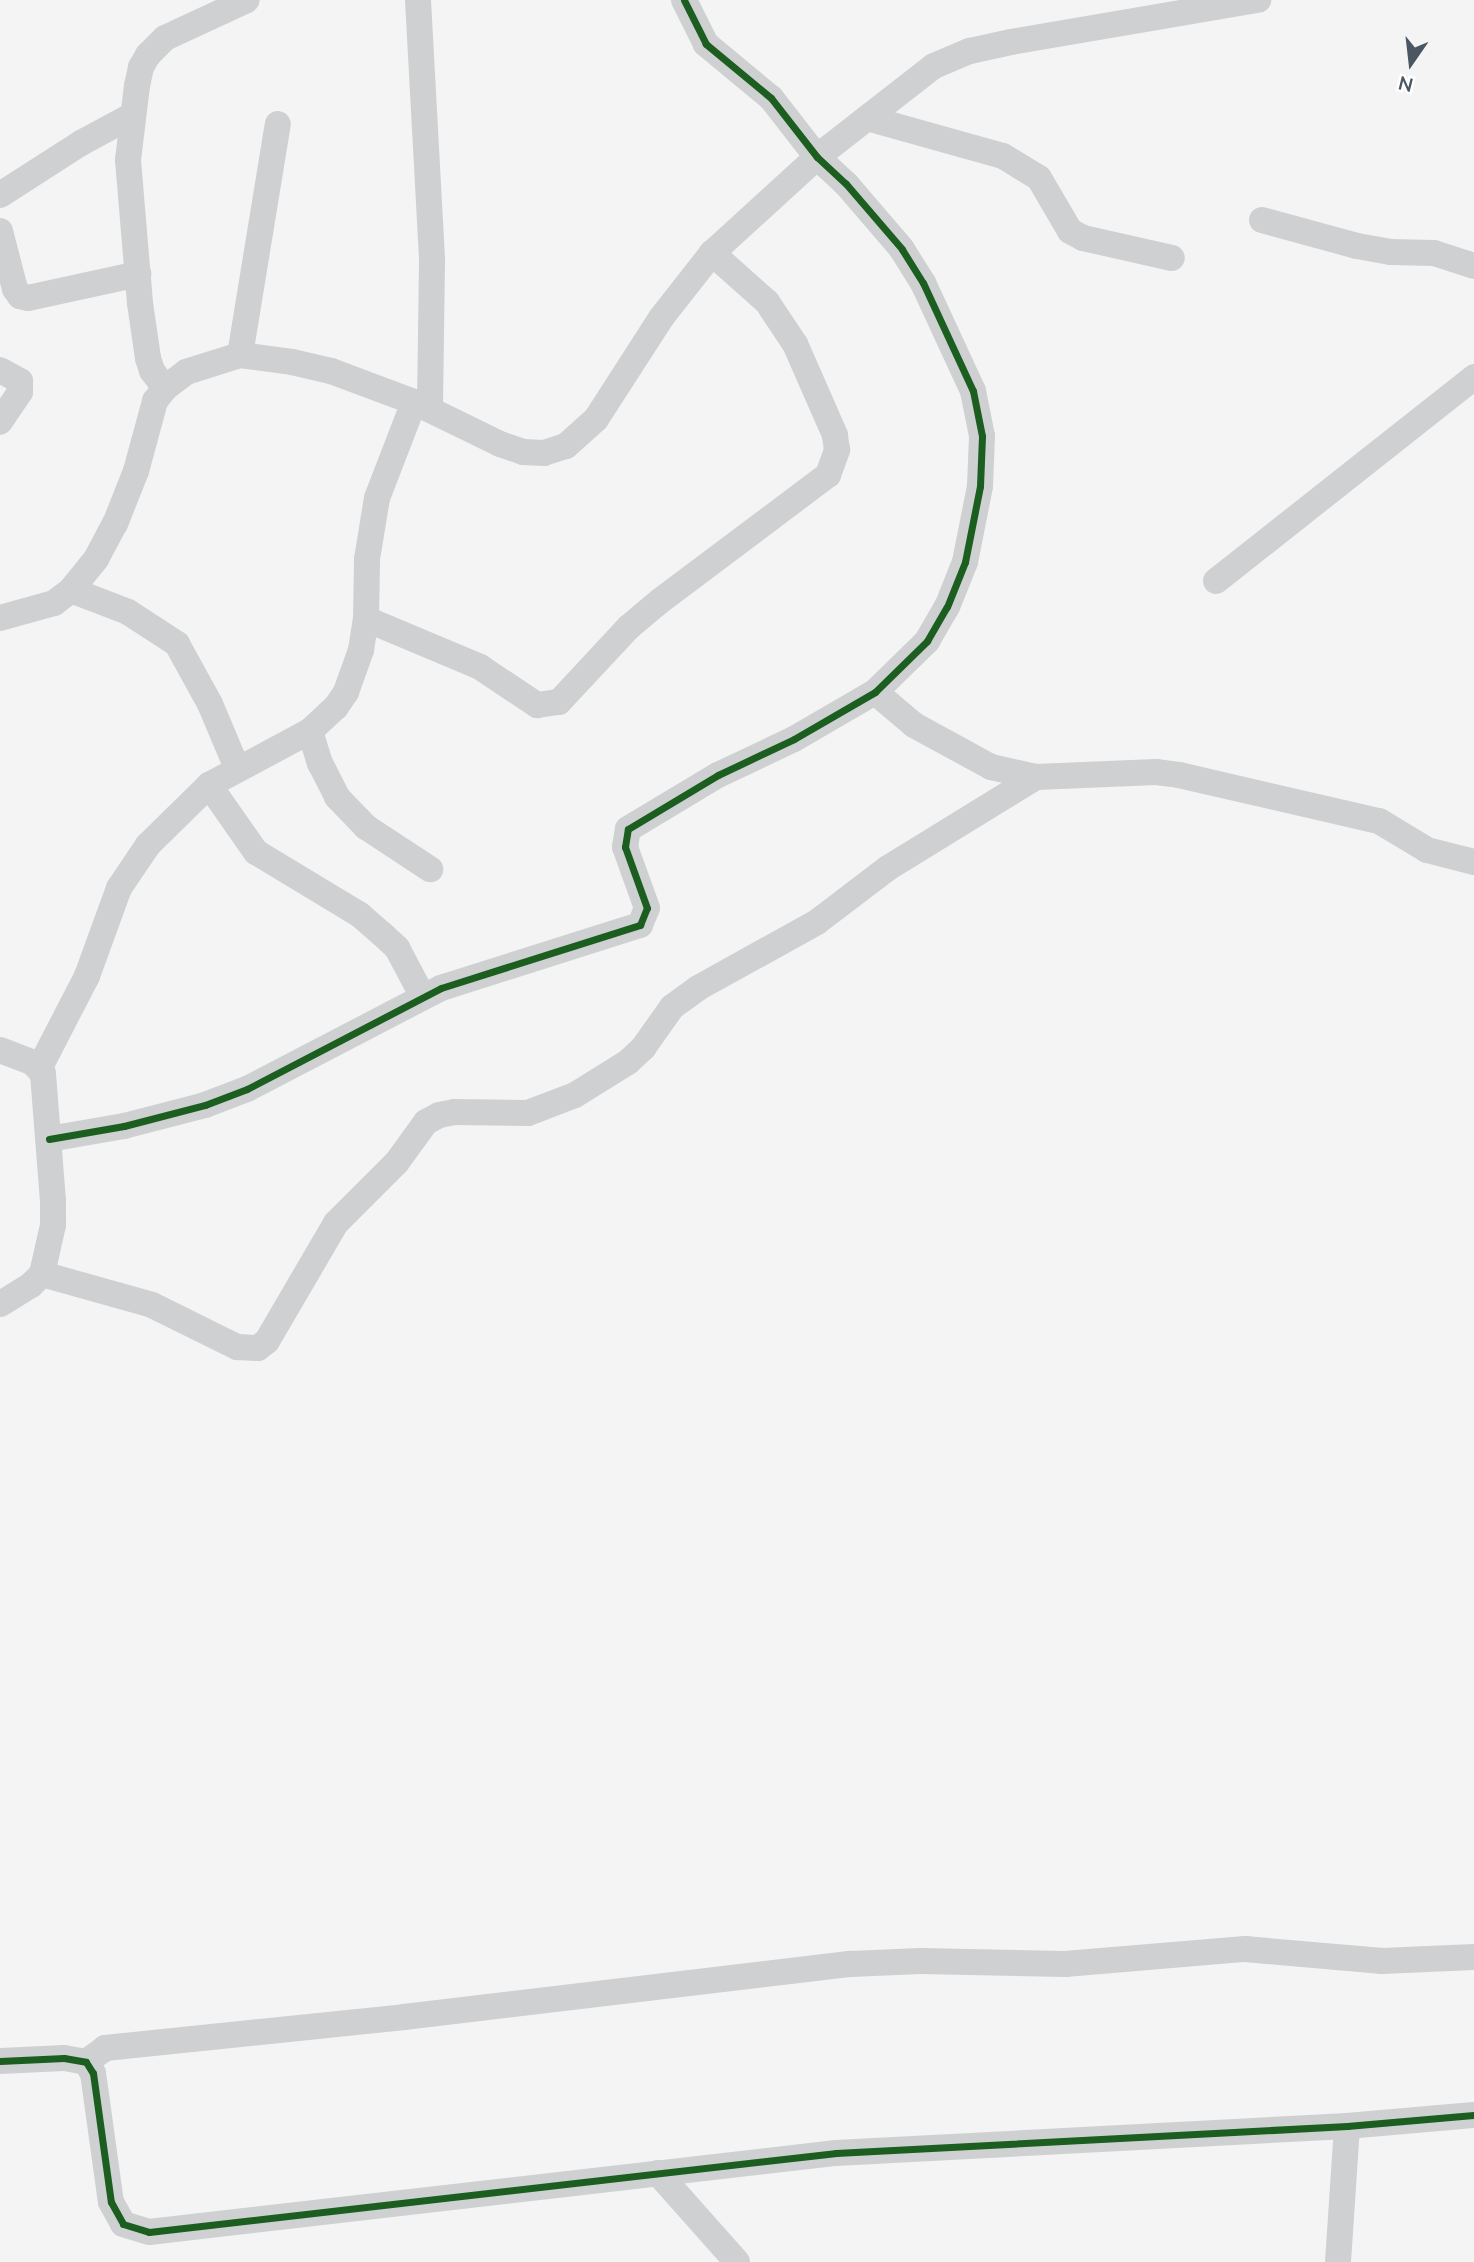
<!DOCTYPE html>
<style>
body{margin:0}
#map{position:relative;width:1474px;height:2262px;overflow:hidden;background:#f4f4f4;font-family:"Nunito Sans",sans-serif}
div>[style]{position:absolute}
.minor>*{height:26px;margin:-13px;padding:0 13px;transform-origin:13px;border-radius:13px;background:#ced0d2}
.cycleway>*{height:7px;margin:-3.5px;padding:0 3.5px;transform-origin:3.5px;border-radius:3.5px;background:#1b5e20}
span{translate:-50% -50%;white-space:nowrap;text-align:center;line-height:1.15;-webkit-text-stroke:5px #fff;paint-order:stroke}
.north{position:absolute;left:1376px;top:28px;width:70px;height:70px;-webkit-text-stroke:5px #fff;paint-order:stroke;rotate:194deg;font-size:19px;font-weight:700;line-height:28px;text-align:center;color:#4a5661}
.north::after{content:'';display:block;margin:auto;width:24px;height:32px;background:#4a5661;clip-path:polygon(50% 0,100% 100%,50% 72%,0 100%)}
</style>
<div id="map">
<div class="minor">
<i style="left:418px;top:0;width:262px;rotate:86.9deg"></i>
<i style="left:432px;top:262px;width:147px;rotate:90.8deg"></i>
<i style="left:867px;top:118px;width:141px;rotate:15.6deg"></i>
<i style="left:1003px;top:156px;width:42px;rotate:31.4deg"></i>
<i style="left:1039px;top:178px;width:61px;rotate:59.7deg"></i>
<i style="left:1070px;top:231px;width:15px;rotate:28deg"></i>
<i style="left:1083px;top:238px;width:91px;rotate:12.7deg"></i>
<i style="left:0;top:195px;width:96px;rotate:-32.7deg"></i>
<i style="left:81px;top:143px;width:57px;rotate:-28.4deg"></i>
<i style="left:1262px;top:220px;width:98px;rotate:15.3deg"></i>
<i style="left:1357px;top:246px;width:35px;rotate:10deg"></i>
<i style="left:1391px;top:252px;width:43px;rotate:1.3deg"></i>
<i style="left:1434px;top:253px;width:42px;rotate:18deg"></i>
<i style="left:0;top:231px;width:60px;rotate:75.5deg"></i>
<i style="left:15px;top:289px;width:9px;rotate:54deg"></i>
<i style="left:20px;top:296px;width:8px;rotate:14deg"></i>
<i style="left:28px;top:298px;width:113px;rotate:-12.3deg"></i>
<i style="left:240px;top:355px;width:234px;rotate:-80.7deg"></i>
<i style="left:0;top:370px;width:23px;rotate:29deg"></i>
<i style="left:20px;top:381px;width:11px;rotate:90deg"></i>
<i style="left:20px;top:392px;width:36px;rotate:124deg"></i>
<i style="left:165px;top:388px;width:21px;rotate:-127deg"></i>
<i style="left:152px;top:371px;width:14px;rotate:-107deg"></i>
<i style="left:148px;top:358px;width:56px;rotate:-98.3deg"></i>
<i style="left:140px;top:303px;width:144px;rotate:-94.8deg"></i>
<i style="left:128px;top:160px;width:75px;rotate:-83.1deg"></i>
<i style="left:137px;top:86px;width:19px;rotate:-78deg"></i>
<i style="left:141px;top:67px;width:14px;rotate:-60deg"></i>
<i style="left:148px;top:55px;width:24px;rotate:-45deg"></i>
<i style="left:165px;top:38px;width:90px;rotate:-24.9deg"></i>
<i style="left:1216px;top:581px;width:329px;rotate:-38.3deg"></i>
<i style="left:71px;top:590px;width:61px;rotate:21.1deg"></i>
<i style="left:128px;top:612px;width:59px;rotate:33.1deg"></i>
<i style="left:177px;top:644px;width:68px;rotate:61.2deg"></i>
<i style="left:210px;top:704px;width:69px;rotate:67.1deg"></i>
<i style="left:0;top:618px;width:56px;rotate:-15.5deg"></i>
<i style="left:54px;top:603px;width:21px;rotate:-37deg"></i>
<i style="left:71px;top:590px;width:40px;rotate:-51deg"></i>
<i style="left:96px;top:559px;width:40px;rotate:-62deg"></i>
<i style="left:115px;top:524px;width:57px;rotate:-68.4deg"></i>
<i style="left:136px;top:471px;width:73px;rotate:-74.8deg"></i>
<i style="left:155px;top:401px;width:16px;rotate:-52deg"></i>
<i style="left:165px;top:388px;width:26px;rotate:-37deg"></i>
<i style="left:186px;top:372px;width:57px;rotate:-17.5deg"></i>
<i style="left:240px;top:355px;width:52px;rotate:7.7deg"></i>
<i style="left:292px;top:362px;width:40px;rotate:13deg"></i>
<i style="left:331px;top:371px;width:89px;rotate:20.5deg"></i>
<i style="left:414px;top:402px;width:96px;rotate:26deg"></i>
<i style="left:500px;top:444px;width:24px;rotate:19deg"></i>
<i style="left:523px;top:452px;width:21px;rotate:3deg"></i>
<i style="left:544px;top:453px;width:23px;rotate:-18deg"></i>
<i style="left:566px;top:446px;width:40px;rotate:-42deg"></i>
<i style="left:596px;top:419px;width:120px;rotate:-57.2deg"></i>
<i style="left:661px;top:318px;width:83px;rotate:-51.9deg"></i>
<i style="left:712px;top:253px;width:142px;rotate:-42.4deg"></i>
<i style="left:817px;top:157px;width:148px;rotate:-37.9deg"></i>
<i style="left:934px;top:66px;width:39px;rotate:-23deg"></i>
<i style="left:970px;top:51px;width:42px;rotate:-12.4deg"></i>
<i style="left:1011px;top:42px;width:251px;rotate:-9.7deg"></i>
<i style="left:366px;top:619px;width:124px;rotate:22.8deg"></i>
<i style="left:480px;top:667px;width:69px;rotate:33.7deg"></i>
<i style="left:537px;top:705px;width:22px;rotate:-8deg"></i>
<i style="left:559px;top:702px;width:103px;rotate:-47deg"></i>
<i style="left:629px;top:627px;width:40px;rotate:-40deg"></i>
<i style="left:660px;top:601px;width:210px;rotate:-36.9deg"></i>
<i style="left:828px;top:475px;width:27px;rotate:-70deg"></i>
<i style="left:837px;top:450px;width:15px;rotate:-98deg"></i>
<i style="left:835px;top:435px;width:99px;rotate:-113.7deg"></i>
<i style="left:795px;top:344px;width:50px;rotate:-123.7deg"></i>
<i style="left:767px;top:302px;width:74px;rotate:-138.3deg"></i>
<i style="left:875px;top:692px;width:51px;rotate:40.2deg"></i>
<i style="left:914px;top:725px;width:88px;rotate:28.6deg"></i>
<i style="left:991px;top:767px;width:46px;rotate:12.5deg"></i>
<i style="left:1036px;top:777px;width:120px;rotate:-2.4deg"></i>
<i style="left:1156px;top:772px;width:23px;rotate:7deg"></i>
<i style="left:1179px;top:775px;width:205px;rotate:13deg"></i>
<i style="left:1379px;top:821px;width:56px;rotate:31.1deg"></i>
<i style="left:1427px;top:850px;width:49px;rotate:14.3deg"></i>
<i style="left:310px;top:731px;width:34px;rotate:73deg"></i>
<i style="left:320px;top:763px;width:38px;rotate:63deg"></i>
<i style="left:337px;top:797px;width:42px;rotate:46deg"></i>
<i style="left:366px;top:827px;width:77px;rotate:33.3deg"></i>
<i style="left:209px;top:785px;width:82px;rotate:55deg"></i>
<i style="left:256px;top:852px;width:122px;rotate:31.2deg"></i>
<i style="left:360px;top:915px;width:29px;rotate:41deg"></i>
<i style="left:382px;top:934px;width:21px;rotate:43deg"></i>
<i style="left:397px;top:948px;width:55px;rotate:62deg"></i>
<i style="left:0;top:1050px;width:34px;rotate:21deg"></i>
<i style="left:32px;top:1062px;width:16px;rotate:47deg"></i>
<i style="left:43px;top:1074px;width:127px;rotate:85.5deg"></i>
<i style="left:53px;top:1201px;width:24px;rotate:90deg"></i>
<i style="left:53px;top:1225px;width:50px;rotate:102.7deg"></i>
<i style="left:42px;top:1274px;width:16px;rotate:135deg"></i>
<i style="left:31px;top:1285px;width:36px;rotate:148deg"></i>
<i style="left:39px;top:1069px;width:105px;rotate:-62.7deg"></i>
<i style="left:87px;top:976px;width:94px;rotate:-70deg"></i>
<i style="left:119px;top:888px;width:52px;rotate:-56deg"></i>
<i style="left:148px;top:845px;width:86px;rotate:-44.5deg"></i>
<i style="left:209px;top:785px;width:115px;rotate:-28.1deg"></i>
<i style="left:310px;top:731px;width:35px;rotate:-43deg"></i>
<i style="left:336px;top:707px;width:18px;rotate:-56deg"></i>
<i style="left:346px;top:692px;width:45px;rotate:-70.3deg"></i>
<i style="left:361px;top:650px;width:31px;rotate:-81deg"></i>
<i style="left:366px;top:619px;width:60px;rotate:-89deg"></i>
<i style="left:367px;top:559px;width:62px;rotate:-80.7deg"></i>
<i style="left:377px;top:498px;width:103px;rotate:-68.9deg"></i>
<i style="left:49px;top:1139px;width:76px;rotate:-9.8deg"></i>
<i style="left:124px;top:1126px;width:84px;rotate:-14.5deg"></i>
<i style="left:205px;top:1105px;width:45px;rotate:-20.9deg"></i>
<i style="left:247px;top:1089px;width:219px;rotate:-27.5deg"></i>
<i style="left:441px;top:988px;width:209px;rotate:-17.6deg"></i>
<i style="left:640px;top:925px;width:18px;rotate:-68deg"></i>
<i style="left:647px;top:908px;width:65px;rotate:-109.8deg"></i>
<i style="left:625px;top:847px;width:18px;rotate:-81deg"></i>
<i style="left:628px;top:829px;width:105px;rotate:-31deg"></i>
<i style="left:718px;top:775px;width:84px;rotate:-25.3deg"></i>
<i style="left:794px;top:739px;width:94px;rotate:-30.1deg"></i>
<i style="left:875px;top:692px;width:73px;rotate:-44.4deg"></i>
<i style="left:927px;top:641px;width:39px;rotate:-60deg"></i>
<i style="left:947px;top:607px;width:48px;rotate:-68.2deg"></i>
<i style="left:965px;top:562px;width:77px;rotate:-78.8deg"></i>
<i style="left:980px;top:486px;width:50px;rotate:-87.7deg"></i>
<i style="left:982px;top:436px;width:46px;rotate:-101.3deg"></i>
<i style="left:973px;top:391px;width:119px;rotate:-114.8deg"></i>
<i style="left:923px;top:283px;width:40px;rotate:-122deg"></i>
<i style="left:902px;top:249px;width:86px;rotate:-130.7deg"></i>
<i style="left:846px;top:184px;width:40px;rotate:-137deg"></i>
<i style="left:817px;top:157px;width:75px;rotate:-127.9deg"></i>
<i style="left:771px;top:98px;width:85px;rotate:-140.3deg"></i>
<i style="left:706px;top:44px;width:49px;rotate:-116.6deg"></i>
<i style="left:42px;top:1274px;width:114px;rotate:15.7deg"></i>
<i style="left:152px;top:1305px;width:95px;rotate:26.3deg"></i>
<i style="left:237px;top:1347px;width:21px;rotate:3deg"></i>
<i style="left:258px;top:1348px;width:11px;rotate:-38deg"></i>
<i style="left:267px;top:1341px;width:137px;rotate:-59.7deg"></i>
<i style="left:336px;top:1223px;width:86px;rotate:-45deg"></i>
<i style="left:397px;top:1162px;width:49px;rotate:-54.1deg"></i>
<i style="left:426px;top:1122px;width:15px;rotate:-28deg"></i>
<i style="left:439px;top:1115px;width:15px;rotate:-11deg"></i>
<i style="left:454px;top:1112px;width:74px;rotate:0.8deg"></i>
<i style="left:528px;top:1113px;width:50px;rotate:-21deg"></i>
<i style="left:575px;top:1095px;width:62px;rotate:-31.9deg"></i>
<i style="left:628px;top:1062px;width:21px;rotate:-43deg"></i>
<i style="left:643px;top:1048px;width:50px;rotate:-54.7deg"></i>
<i style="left:672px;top:1007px;width:32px;rotate:-36deg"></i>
<i style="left:698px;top:988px;width:136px;rotate:-29deg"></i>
<i style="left:817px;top:922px;width:89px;rotate:-37.3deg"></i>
<i style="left:888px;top:868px;width:174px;rotate:-31.6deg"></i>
<i style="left:0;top:2061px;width:64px;rotate:-2.7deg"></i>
<i style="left:64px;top:2058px;width:22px;rotate:10deg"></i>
<i style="left:86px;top:2062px;width:13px;rotate:58deg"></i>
<i style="left:93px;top:2073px;width:130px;rotate:82.1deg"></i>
<i style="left:111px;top:2202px;width:25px;rotate:61deg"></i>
<i style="left:123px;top:2224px;width:27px;rotate:17deg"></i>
<i style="left:149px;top:2232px;width:692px;rotate:-6.56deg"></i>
<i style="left:836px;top:2153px;width:512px;rotate:-3.02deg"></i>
<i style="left:1347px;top:2126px;width:127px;rotate:-5deg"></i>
<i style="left:86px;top:2062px;width:24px;rotate:-36deg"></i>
<i style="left:105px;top:2048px;width:301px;rotate:-5.9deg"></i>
<i style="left:404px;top:2017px;width:450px;rotate:-6.8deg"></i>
<i style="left:851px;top:1964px;width:69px;rotate:-2.5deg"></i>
<i style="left:920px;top:1961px;width:145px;rotate:1.2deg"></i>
<i style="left:1065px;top:1964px;width:181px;rotate:-4.8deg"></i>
<i style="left:1245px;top:1949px;width:138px;rotate:5deg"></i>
<i style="left:1382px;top:1961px;width:92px;rotate:-2.5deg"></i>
<i style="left:658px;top:2173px;width:119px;rotate:48.4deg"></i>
<i style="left:1338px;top:2262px;width:136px;rotate:-86.2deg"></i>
</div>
<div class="cycleway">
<i style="left:49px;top:1139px;width:76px;rotate:-9.8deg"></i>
<i style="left:124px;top:1126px;width:84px;rotate:-14.5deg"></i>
<i style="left:205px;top:1105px;width:45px;rotate:-20.9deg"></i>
<i style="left:247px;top:1089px;width:219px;rotate:-27.5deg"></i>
<i style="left:441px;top:988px;width:209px;rotate:-17.6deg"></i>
<i style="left:640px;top:925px;width:18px;rotate:-68deg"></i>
<i style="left:647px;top:908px;width:65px;rotate:-109.8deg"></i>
<i style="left:625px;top:847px;width:18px;rotate:-81deg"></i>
<i style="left:628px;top:829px;width:105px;rotate:-31deg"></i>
<i style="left:718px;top:775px;width:84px;rotate:-25.3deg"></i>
<i style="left:794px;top:739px;width:94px;rotate:-30.1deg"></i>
<i style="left:875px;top:692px;width:73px;rotate:-44.4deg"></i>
<i style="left:927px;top:641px;width:39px;rotate:-60deg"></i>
<i style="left:947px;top:607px;width:48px;rotate:-68.2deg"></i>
<i style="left:965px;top:562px;width:77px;rotate:-78.8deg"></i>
<i style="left:980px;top:486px;width:50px;rotate:-87.7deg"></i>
<i style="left:982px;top:436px;width:46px;rotate:-101.3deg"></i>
<i style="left:973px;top:391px;width:119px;rotate:-114.8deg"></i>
<i style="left:923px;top:283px;width:40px;rotate:-122deg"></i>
<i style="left:902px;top:249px;width:86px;rotate:-130.7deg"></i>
<i style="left:846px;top:184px;width:40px;rotate:-137deg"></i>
<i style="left:817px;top:157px;width:75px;rotate:-127.9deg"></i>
<i style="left:771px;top:98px;width:85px;rotate:-140.3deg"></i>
<i style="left:706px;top:44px;width:49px;rotate:-116.6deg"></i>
<i style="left:0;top:2061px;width:64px;rotate:-2.7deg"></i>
<i style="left:64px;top:2058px;width:22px;rotate:10deg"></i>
<i style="left:86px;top:2062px;width:13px;rotate:58deg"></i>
<i style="left:93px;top:2073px;width:130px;rotate:82.1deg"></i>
<i style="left:111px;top:2202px;width:25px;rotate:61deg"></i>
<i style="left:123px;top:2224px;width:27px;rotate:17deg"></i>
<i style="left:149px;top:2232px;width:692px;rotate:-6.56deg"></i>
<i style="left:836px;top:2153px;width:512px;rotate:-3.02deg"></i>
<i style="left:1347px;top:2126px;width:127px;rotate:-5deg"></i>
</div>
<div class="north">N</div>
</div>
